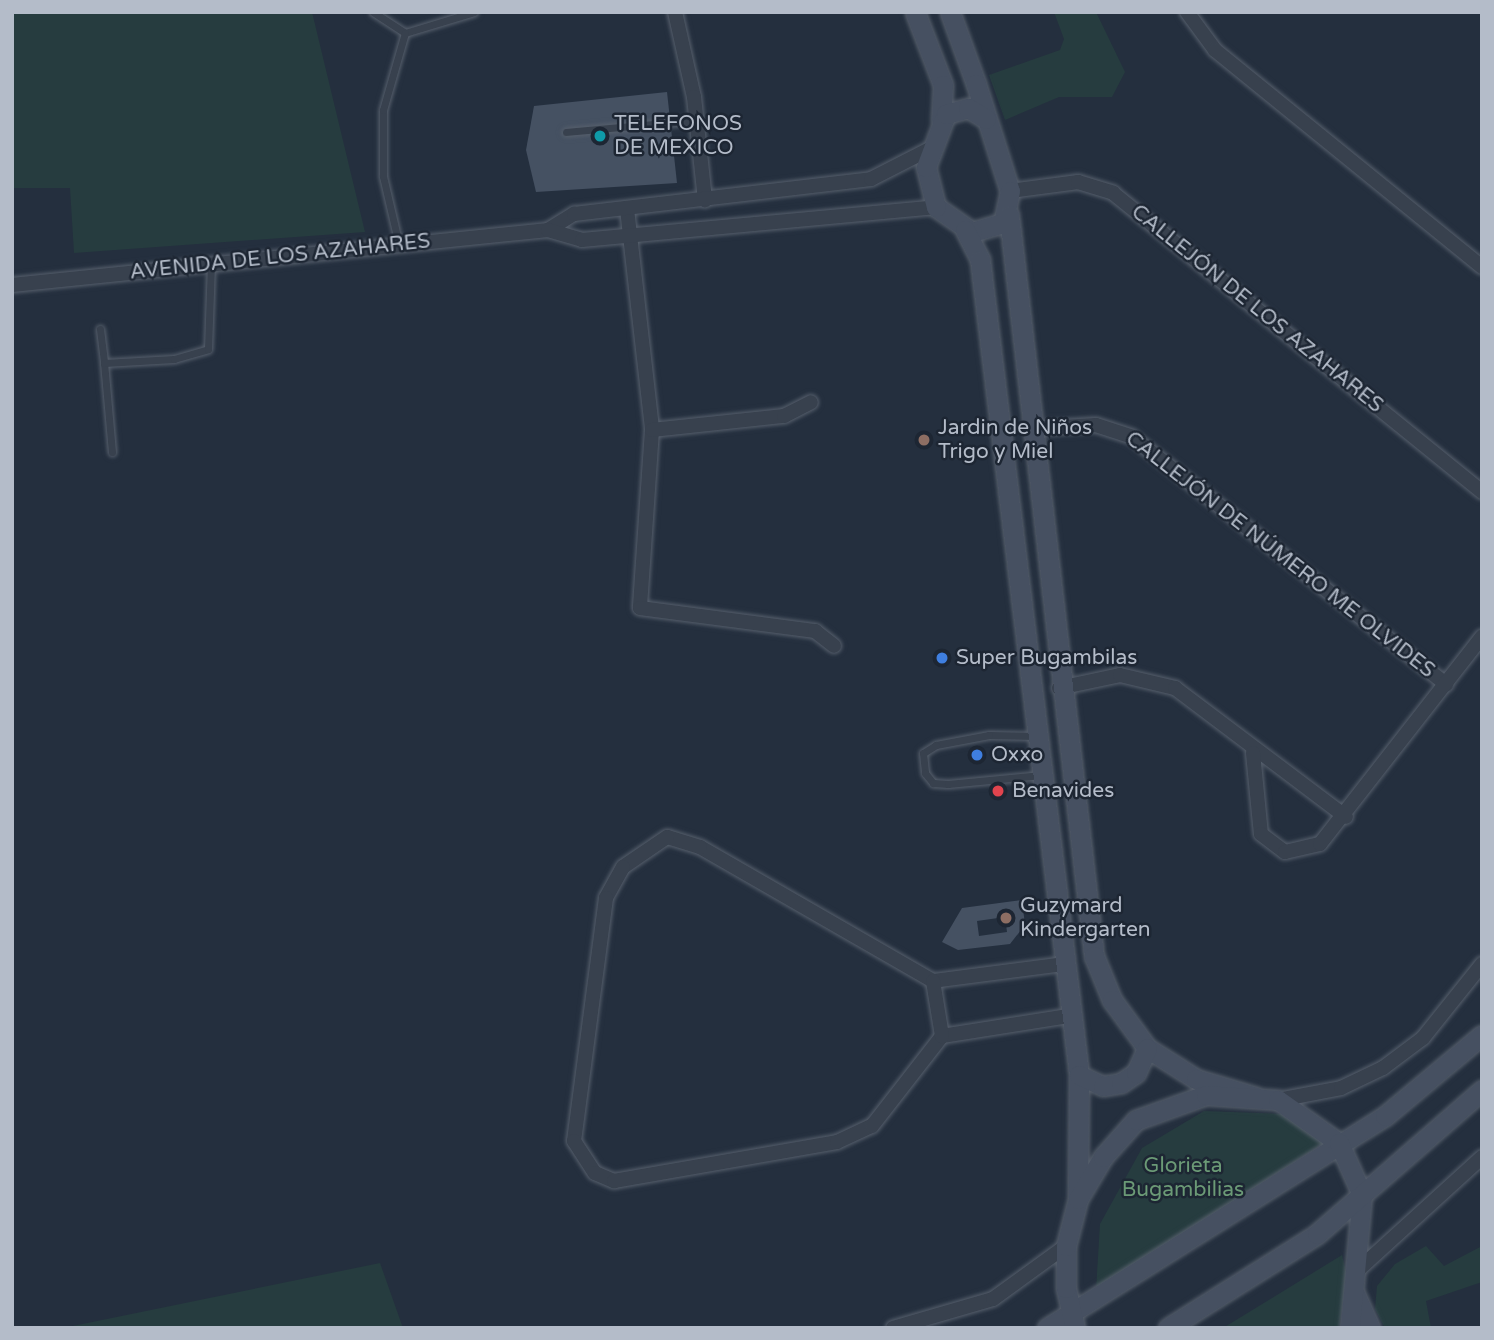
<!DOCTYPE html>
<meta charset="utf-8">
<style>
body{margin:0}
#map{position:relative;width:1494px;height:1340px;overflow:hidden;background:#242f3e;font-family:"Varela Round",sans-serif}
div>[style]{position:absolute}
.green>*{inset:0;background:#263c3f}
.building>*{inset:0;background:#455162}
.roads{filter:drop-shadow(0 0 2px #565f6c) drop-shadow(0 0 2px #565f6c)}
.lane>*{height:7px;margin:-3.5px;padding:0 3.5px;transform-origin:3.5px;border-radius:3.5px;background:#38414e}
.street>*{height:14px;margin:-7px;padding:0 7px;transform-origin:7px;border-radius:7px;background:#38414e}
.secondary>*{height:19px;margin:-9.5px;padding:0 9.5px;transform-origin:9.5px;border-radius:9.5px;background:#465061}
.dots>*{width:19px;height:19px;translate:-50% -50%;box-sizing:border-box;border:4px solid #1d2633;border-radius:50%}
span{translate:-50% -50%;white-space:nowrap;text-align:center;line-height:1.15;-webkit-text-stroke:5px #1d2633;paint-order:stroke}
.poi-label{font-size:21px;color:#b4bcc9}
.left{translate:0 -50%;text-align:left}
.street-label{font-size:21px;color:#b4bcc9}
.park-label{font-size:21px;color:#6b9a76}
.frame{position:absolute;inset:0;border:14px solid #b4bcc9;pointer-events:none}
</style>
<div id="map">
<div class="green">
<i style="clip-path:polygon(12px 12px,312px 12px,365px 232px,74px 253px,70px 188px,12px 188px)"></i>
<i style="clip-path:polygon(1054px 12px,1096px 12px,1125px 72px,1112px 97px,1059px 97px,1005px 120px,989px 75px,1060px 50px,1064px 39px)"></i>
<i style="clip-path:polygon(1204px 1111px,1285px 1114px,1325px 1142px,1096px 1290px,1100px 1224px,1142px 1148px)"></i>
<i style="clip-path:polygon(1426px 1246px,1444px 1266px,1482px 1246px,1482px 1282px,1426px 1301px,1431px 1328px,1385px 1328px,1375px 1309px,1377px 1286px,1395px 1264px)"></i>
<i style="clip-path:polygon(1342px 1255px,1347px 1275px,1339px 1328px,1223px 1328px)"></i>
<i style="clip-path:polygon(380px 1263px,403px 1328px,63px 1328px)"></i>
</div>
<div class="building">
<i style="clip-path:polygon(667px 92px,677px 183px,536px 192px,526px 150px,534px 106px)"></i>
<i style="clip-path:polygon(evenodd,1022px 900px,1025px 925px,1010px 944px,958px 950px,942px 942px,962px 908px,1022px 900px,1005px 917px,1007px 932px,979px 936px,977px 921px,1005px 917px)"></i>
</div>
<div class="roads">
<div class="lane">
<i style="left:373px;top:12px;width:38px;rotate:33deg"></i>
<i style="left:405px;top:33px;width:72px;rotate:-16.9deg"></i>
<i style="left:566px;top:132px;width:132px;rotate:-5.2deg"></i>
<i style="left:399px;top:245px;width:71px;rotate:-103.1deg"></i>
<i style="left:383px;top:176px;width:66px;rotate:-90deg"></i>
<i style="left:383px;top:110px;width:80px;rotate:-74.1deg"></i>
<i style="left:100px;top:329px;width:34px;rotate:83deg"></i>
<i style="left:112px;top:452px;width:89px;rotate:-95.1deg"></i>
<i style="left:104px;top:363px;width:70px;rotate:-3.3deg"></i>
<i style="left:174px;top:359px;width:35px;rotate:-16deg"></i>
<i style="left:208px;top:349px;width:84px;rotate:-88deg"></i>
<i style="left:1036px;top:736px;width:47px;rotate:-178.8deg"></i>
<i style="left:989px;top:735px;width:54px;rotate:169.3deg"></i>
<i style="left:936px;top:745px;width:15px;rotate:148deg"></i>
<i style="left:923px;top:753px;width:20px;rotate:84deg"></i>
<i style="left:925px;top:773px;width:13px;rotate:51deg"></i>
<i style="left:933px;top:783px;width:15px;rotate:4deg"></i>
<i style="left:948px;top:784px;width:94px;rotate:-5.5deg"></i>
</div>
<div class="street">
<i style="left:675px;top:12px;width:87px;rotate:77.4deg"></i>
<i style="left:694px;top:97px;width:104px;rotate:83.9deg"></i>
<i style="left:1187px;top:12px;width:47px;rotate:53.6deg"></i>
<i style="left:1215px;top:50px;width:344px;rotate:39.1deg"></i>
<i style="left:1010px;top:191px;width:69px;rotate:-7.5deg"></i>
<i style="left:1078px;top:182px;width:37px;rotate:17deg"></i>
<i style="left:1113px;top:193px;width:475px;rotate:39deg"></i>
<i style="left:627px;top:209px;width:222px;rotate:83.5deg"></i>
<i style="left:652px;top:430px;width:178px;rotate:93.9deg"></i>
<i style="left:640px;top:608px;width:177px;rotate:7.5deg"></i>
<i style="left:815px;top:631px;width:24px;rotate:38deg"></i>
<i style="left:548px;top:230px;width:31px;rotate:-32deg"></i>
<i style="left:574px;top:214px;width:299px;rotate:-6.7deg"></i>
<i style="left:871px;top:179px;width:66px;rotate:-27deg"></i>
<i style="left:12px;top:285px;width:539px;rotate:-5.86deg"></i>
<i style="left:548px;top:230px;width:35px;rotate:16deg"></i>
<i style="left:582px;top:240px;width:356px;rotate:-5.3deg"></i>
<i style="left:1030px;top:429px;width:66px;rotate:-3.5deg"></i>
<i style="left:1096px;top:425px;width:38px;rotate:18deg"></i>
<i style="left:1132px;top:437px;width:400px;rotate:38.2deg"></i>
<i style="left:652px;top:430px;width:133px;rotate:-6.1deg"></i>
<i style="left:784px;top:416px;width:30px;rotate:-27deg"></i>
<i style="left:1059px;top:688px;width:62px;rotate:-12deg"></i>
<i style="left:1120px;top:675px;width:57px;rotate:13.3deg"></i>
<i style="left:1175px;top:688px;width:214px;rotate:37deg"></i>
<i style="left:1253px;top:753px;width:81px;rotate:84.4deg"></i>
<i style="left:1261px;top:834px;width:30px;rotate:37deg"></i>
<i style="left:1285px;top:852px;width:36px;rotate:-13deg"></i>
<i style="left:1320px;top:844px;width:263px;rotate:-52deg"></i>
<i style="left:1064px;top:964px;width:132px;rotate:172.6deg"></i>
<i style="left:933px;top:981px;width:269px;rotate:-150.1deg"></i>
<i style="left:700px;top:847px;width:34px;rotate:-163deg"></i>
<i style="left:667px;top:837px;width:53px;rotate:145.7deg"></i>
<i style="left:623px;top:867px;width:35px;rotate:119deg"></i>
<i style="left:606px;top:898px;width:245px;rotate:97.5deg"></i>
<i style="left:574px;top:1141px;width:38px;rotate:57deg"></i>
<i style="left:595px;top:1173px;width:21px;rotate:23deg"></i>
<i style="left:614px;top:1181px;width:226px;rotate:-9.9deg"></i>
<i style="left:837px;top:1142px;width:38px;rotate:-25deg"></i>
<i style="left:872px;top:1126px;width:114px;rotate:-52.1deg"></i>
<i style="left:942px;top:1036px;width:128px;rotate:-9deg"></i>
<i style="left:933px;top:981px;width:56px;rotate:80.7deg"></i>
<i style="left:1278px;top:1100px;width:64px;rotate:-10.8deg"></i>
<i style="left:1341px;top:1088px;width:47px;rotate:-25.5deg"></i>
<i style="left:1383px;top:1068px;width:50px;rotate:-36.9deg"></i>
<i style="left:1423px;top:1038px;width:95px;rotate:-51.4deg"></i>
<i style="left:1358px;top:1270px;width:168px;rotate:-42.3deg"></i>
<i style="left:893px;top:1328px;width:104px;rotate:-16.2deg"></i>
<i style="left:993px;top:1299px;width:90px;rotate:-36deg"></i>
</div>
<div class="secondary">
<i style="left:915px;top:12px;width:78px;rotate:69deg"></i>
<i style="left:943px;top:85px;width:35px;rotate:93deg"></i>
<i style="left:950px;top:12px;width:77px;rotate:70.1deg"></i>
<i style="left:976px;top:84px;width:112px;rotate:72.4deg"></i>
<i style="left:1010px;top:191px;width:33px;rotate:102deg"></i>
<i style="left:1003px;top:223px;width:32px;rotate:164deg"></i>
<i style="left:972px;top:232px;width:44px;rotate:-145.2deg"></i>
<i style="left:936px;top:207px;width:41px;rotate:-104deg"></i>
<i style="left:926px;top:167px;width:57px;rotate:-69.3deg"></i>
<i style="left:946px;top:114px;width:23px;rotate:-15deg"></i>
<i style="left:968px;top:108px;width:21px;rotate:31deg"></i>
<i style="left:1009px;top:215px;width:746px;rotate:83.46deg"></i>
<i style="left:1094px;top:956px;width:48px;rotate:67.8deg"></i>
<i style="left:1112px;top:1000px;width:59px;rotate:53.9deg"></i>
<i style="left:1147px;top:1048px;width:58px;rotate:32.3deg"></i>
<i style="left:1196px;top:1079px;width:63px;rotate:16.7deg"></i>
<i style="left:965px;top:230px;width:34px;rotate:63deg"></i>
<i style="left:980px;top:260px;width:821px;rotate:83.07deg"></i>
<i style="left:1079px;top:1075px;width:124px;rotate:90.5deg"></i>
<i style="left:1079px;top:1075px;width:26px;rotate:25deg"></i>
<i style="left:1103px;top:1086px;width:18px;rotate:-9deg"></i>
<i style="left:1121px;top:1083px;width:18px;rotate:-34deg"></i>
<i style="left:1136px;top:1073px;width:27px;rotate:-66deg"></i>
<i style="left:1355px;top:1294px;width:37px;rotate:66deg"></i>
<i style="left:1047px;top:1328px;width:399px;rotate:-32.1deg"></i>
<i style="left:1385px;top:1116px;width:126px;rotate:-39.9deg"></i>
<i style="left:1075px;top:1328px;width:41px;rotate:-102.7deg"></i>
<i style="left:1066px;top:1288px;width:42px;rotate:-90deg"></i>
<i style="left:1066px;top:1246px;width:49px;rotate:-75.7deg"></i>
<i style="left:1078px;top:1199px;width:49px;rotate:-59.2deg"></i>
<i style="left:1103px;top:1157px;width:50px;rotate:-48.3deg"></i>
<i style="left:1136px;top:1120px;width:74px;rotate:-19.7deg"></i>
<i style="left:1206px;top:1095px;width:72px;rotate:4deg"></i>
<i style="left:1278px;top:1100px;width:75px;rotate:35.2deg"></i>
<i style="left:1339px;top:1143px;width:57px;rotate:66.1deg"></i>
<i style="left:1362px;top:1195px;width:134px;rotate:95.2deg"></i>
<i style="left:1168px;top:1328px;width:176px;rotate:-32.2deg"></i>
<i style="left:1317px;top:1234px;width:219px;rotate:-41.1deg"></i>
</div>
</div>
<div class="dots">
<i style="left:600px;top:136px;background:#0f9aa8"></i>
<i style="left:924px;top:440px;background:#8d6e63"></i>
<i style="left:942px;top:658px;background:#3f7fe0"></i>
<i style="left:977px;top:755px;background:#3f7fe0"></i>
<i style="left:998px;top:791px;background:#e0444e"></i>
<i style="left:1006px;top:918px;background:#8d6e63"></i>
</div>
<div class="poi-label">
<span class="left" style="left:614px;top:136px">TELEFONOS<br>DE MEXICO</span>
<span class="left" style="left:938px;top:440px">Jardin de Niños<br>Trigo y Miel</span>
<span class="left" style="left:956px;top:658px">Super Bugambilas</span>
<span class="left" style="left:991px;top:755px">Oxxo</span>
<span class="left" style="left:1012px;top:791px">Benavides</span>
<span class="left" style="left:1020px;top:918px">Guzymard<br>Kindergarten</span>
</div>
<div class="street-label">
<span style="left:280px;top:257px;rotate:-6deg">AVENIDA DE LOS AZAHARES</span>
<span style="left:1257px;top:309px;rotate:39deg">CALLEJÓN DE LOS AZAHARES</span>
<span style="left:1280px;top:555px;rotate:38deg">CALLEJÓN DE NÚMERO ME OLVIDES</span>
</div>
<div class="park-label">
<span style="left:1183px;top:1178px">Glorieta<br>Bugambilias</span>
</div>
<div class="frame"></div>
</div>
